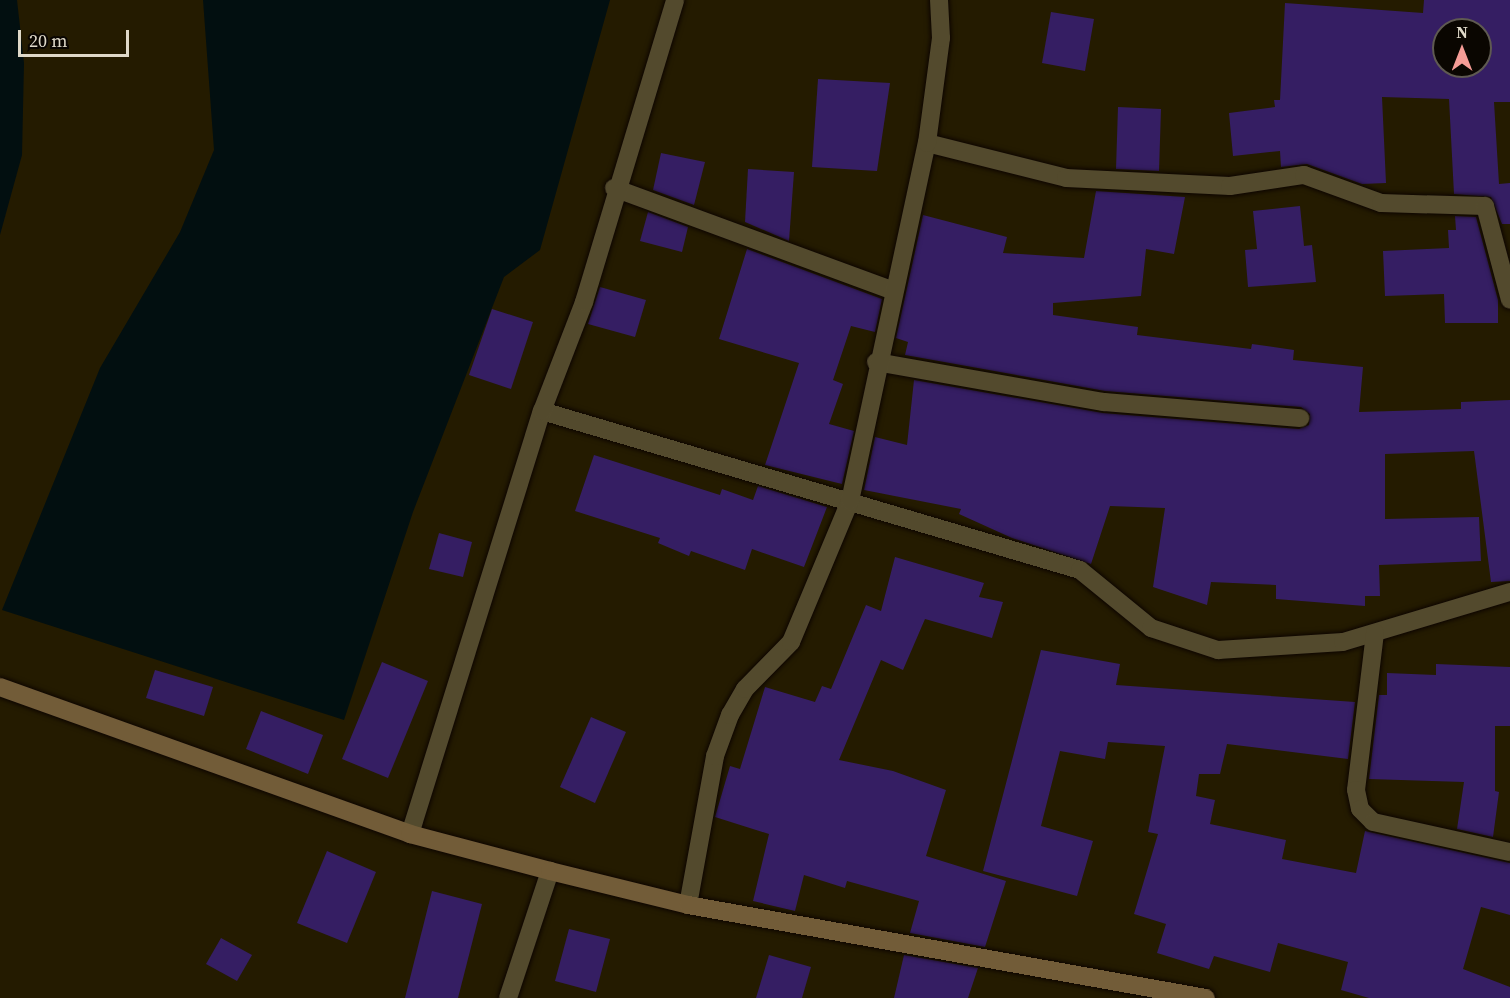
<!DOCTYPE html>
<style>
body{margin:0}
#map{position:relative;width:1510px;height:998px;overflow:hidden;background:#241b00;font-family:"Source Serif 4",serif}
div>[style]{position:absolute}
.water>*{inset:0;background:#020f10}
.building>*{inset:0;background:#351e63}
.roads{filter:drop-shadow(0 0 2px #0d0500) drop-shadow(0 0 2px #0d0500)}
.street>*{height:18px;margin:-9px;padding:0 9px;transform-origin:9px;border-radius:9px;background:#534a2d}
.secondary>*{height:18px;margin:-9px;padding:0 9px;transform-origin:9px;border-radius:9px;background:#725c38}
span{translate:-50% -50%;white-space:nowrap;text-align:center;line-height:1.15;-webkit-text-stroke:6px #0a0601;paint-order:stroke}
.north{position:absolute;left:1432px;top:18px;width:60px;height:60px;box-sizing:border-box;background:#0a0601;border:2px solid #5f5a51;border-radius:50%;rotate:0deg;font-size:16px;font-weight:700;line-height:24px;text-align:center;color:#dfd9c9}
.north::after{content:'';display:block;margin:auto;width:21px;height:27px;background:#f59c96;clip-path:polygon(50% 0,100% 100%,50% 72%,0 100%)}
.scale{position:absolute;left:18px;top:30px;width:111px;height:27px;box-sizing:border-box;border:3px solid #dfd9c9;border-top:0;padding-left:8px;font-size:18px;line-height:21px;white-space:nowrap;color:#dfd9c9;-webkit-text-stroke:4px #0a0601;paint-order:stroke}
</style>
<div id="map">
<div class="water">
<i style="clip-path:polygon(0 0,17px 0,24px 63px,22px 155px,0 235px)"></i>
<i style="clip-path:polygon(203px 0,610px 0,540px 250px,504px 277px,413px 512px,344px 720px,2px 610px,100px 368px,180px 232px,214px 150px)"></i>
</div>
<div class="building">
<i style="clip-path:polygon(evenodd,1424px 0,1510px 0,1510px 102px,1494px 102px,1499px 184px,1510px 183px,1510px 224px,1502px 224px,1491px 197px,1454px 194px,1449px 99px,1382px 97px,1386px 183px,1362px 184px,1307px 164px,1281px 167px,1280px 151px,1233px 156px,1229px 113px,1275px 107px,1274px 100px,1280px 100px,1285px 3px,1423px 13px,1424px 0,1444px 30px,1480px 30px,1480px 66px,1444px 66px,1444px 30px)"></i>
<i style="clip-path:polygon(1051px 12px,1094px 19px,1085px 71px,1042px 63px)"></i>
<i style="clip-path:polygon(818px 79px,890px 83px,877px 171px,812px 167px)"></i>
<i style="clip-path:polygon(1118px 107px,1161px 109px,1159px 171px,1116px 169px)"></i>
<i style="clip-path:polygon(661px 153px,705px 162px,694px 205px,653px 190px)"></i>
<i style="clip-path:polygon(748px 169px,794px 172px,789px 241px,745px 222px)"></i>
<i style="clip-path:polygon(1096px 191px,1185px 197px,1174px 254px,1146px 249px,1141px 296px,1053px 303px,1053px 315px,1138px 327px,1137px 335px,1251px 349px,1252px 344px,1294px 350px,1293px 360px,1363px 367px,1359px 412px,1461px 409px,1461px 402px,1510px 400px,1510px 581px,1491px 582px,1474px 451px,1385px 454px,1385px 519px,1479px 517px,1481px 561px,1379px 565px,1380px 596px,1365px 596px,1365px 606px,1276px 599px,1276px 585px,1211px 582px,1207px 605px,1153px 587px,1165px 508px,1110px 506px,1091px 564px,1012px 538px,959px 514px,961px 509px,864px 490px,875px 437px,907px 445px,914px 380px,1103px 413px,1299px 429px,1309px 425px,1310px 414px,1301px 407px,1105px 391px,905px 355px,908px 342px,896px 338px,923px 215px,1007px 237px,1003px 253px,1084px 258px)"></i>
<i style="clip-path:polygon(1300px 206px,1304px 246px,1312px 245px,1316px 282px,1248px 287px,1245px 250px,1257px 249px,1253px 211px)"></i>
<i style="clip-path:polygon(648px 212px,688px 227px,682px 252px,640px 241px)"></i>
<i style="clip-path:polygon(1455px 216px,1476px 217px,1498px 300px,1498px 323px,1445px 323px,1444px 294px,1385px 296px,1383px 251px,1449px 248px,1448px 230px,1456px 230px)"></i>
<i style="clip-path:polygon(747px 249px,882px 299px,875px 332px,851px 326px,833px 380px,843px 384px,829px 424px,854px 431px,842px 484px,765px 465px,799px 363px,719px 339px)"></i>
<i style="clip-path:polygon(600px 287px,646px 300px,635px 337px,588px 324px)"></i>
<i style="clip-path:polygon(492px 309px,533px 322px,511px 389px,469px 375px)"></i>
<i style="clip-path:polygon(594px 455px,720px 495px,722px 489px,753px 500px,758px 486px,827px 507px,804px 567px,752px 549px,745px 570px,691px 551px,689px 556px,658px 543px,660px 538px,575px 511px)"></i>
<i style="clip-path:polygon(439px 533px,472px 542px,463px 577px,429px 569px)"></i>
<i style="clip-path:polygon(895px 557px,984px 583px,979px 597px,1003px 602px,992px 638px,925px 619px,903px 670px,881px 660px,839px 760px,893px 771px,946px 790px,926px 856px,1006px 881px,985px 947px,910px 933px,919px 901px,847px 881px,845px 888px,804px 875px,795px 911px,753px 901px,769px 834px,715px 817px,730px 766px,740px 769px,765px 687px,815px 702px,822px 686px,831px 689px,866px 605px,881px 611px)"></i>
<i style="clip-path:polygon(1041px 650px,1120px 664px,1116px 685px,1355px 702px,1348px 759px,1227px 744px,1220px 774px,1199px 774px,1196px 796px,1215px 800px,1210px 824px,1286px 840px,1282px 859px,1356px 873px,1365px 831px,1510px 863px,1510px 915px,1481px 907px,1463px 969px,1510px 987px,1510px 998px,1369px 998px,1341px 990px,1348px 962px,1278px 943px,1270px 972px,1214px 956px,1209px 969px,1157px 953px,1166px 924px,1134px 914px,1158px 834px,1148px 832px,1165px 746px,1108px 742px,1105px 759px,1060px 751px,1041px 826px,1093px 841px,1077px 896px,983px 871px)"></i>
<i style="clip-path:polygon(382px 662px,428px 681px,388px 778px,342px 759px)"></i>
<i style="clip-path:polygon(1436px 664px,1510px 667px,1510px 726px,1495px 726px,1495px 791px,1499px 792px,1493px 837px,1457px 829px,1464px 782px,1369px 779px,1379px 695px,1387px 695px,1387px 673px,1436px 675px)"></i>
<i style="clip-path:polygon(155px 670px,213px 687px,204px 716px,146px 698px)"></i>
<i style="clip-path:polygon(261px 711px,323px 735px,308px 774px,246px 749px)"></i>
<i style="clip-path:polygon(591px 717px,626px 732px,595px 803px,560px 787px)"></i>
<i style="clip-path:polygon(327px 851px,376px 872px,347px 943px,297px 923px)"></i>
<i style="clip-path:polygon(432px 891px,482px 904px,458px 998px,405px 998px)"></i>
<i style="clip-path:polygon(569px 929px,610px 939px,596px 992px,555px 981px)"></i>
<i style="clip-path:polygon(221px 938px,252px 955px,237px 981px,206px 964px)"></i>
<i style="clip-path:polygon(769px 955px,811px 967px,802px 998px,756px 998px)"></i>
<i style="clip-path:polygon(904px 955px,978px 968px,968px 998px,894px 998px)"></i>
</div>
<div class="roads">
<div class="street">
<i style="left:927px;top:143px;width:143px;rotate:14.1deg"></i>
<i style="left:1066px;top:178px;width:164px;rotate:2.8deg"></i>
<i style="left:1230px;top:186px;width:75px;rotate:-8.5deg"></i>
<i style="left:1304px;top:175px;width:82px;rotate:20deg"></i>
<i style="left:1381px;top:203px;width:104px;rotate:1.7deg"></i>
<i style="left:1485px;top:206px;width:97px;rotate:75.1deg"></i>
<i style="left:614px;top:188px;width:298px;rotate:20.2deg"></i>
<i style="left:876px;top:362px;width:231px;rotate:10deg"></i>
<i style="left:1104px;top:402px;width:197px;rotate:4.7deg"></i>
<i style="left:542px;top:411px;width:561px;rotate:16.46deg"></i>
<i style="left:1080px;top:570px;width:92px;rotate:39.2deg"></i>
<i style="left:1151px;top:628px;width:71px;rotate:18.2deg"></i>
<i style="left:1218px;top:650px;width:125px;rotate:-3.7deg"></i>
<i style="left:1343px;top:642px;width:174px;rotate:-16.7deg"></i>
<i style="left:1375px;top:633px;width:158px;rotate:96.9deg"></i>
<i style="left:1356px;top:790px;width:19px;rotate:78deg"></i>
<i style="left:1360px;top:809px;width:18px;rotate:45deg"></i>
<i style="left:1373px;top:822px;width:140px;rotate:12.4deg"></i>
<i style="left:410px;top:834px;width:443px;rotate:-72.7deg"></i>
<i style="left:542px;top:411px;width:117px;rotate:-68.9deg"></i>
<i style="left:584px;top:302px;width:315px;rotate:-73.2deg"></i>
<i style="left:688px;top:905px;width:151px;rotate:-79.7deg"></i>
<i style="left:715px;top:756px;width:44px;rotate:-69.9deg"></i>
<i style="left:730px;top:715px;width:30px;rotate:-60deg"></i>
<i style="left:745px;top:689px;width:66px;rotate:-45.6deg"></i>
<i style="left:791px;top:642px;width:153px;rotate:-67.3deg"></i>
<i style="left:850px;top:501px;width:366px;rotate:-77.9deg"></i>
<i style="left:927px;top:143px;width:106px;rotate:-82.4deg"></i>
<i style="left:941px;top:38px;width:38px;rotate:-93deg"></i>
<i style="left:508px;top:998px;width:134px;rotate:-71.7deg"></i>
</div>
<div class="secondary">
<i style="left:0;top:687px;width:436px;rotate:19.7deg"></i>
<i style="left:410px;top:834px;width:145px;rotate:14.8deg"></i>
<i style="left:550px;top:871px;width:142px;rotate:13.8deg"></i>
<i style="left:688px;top:905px;width:526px;rotate:10.18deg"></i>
</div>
</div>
<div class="north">N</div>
<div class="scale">20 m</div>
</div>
